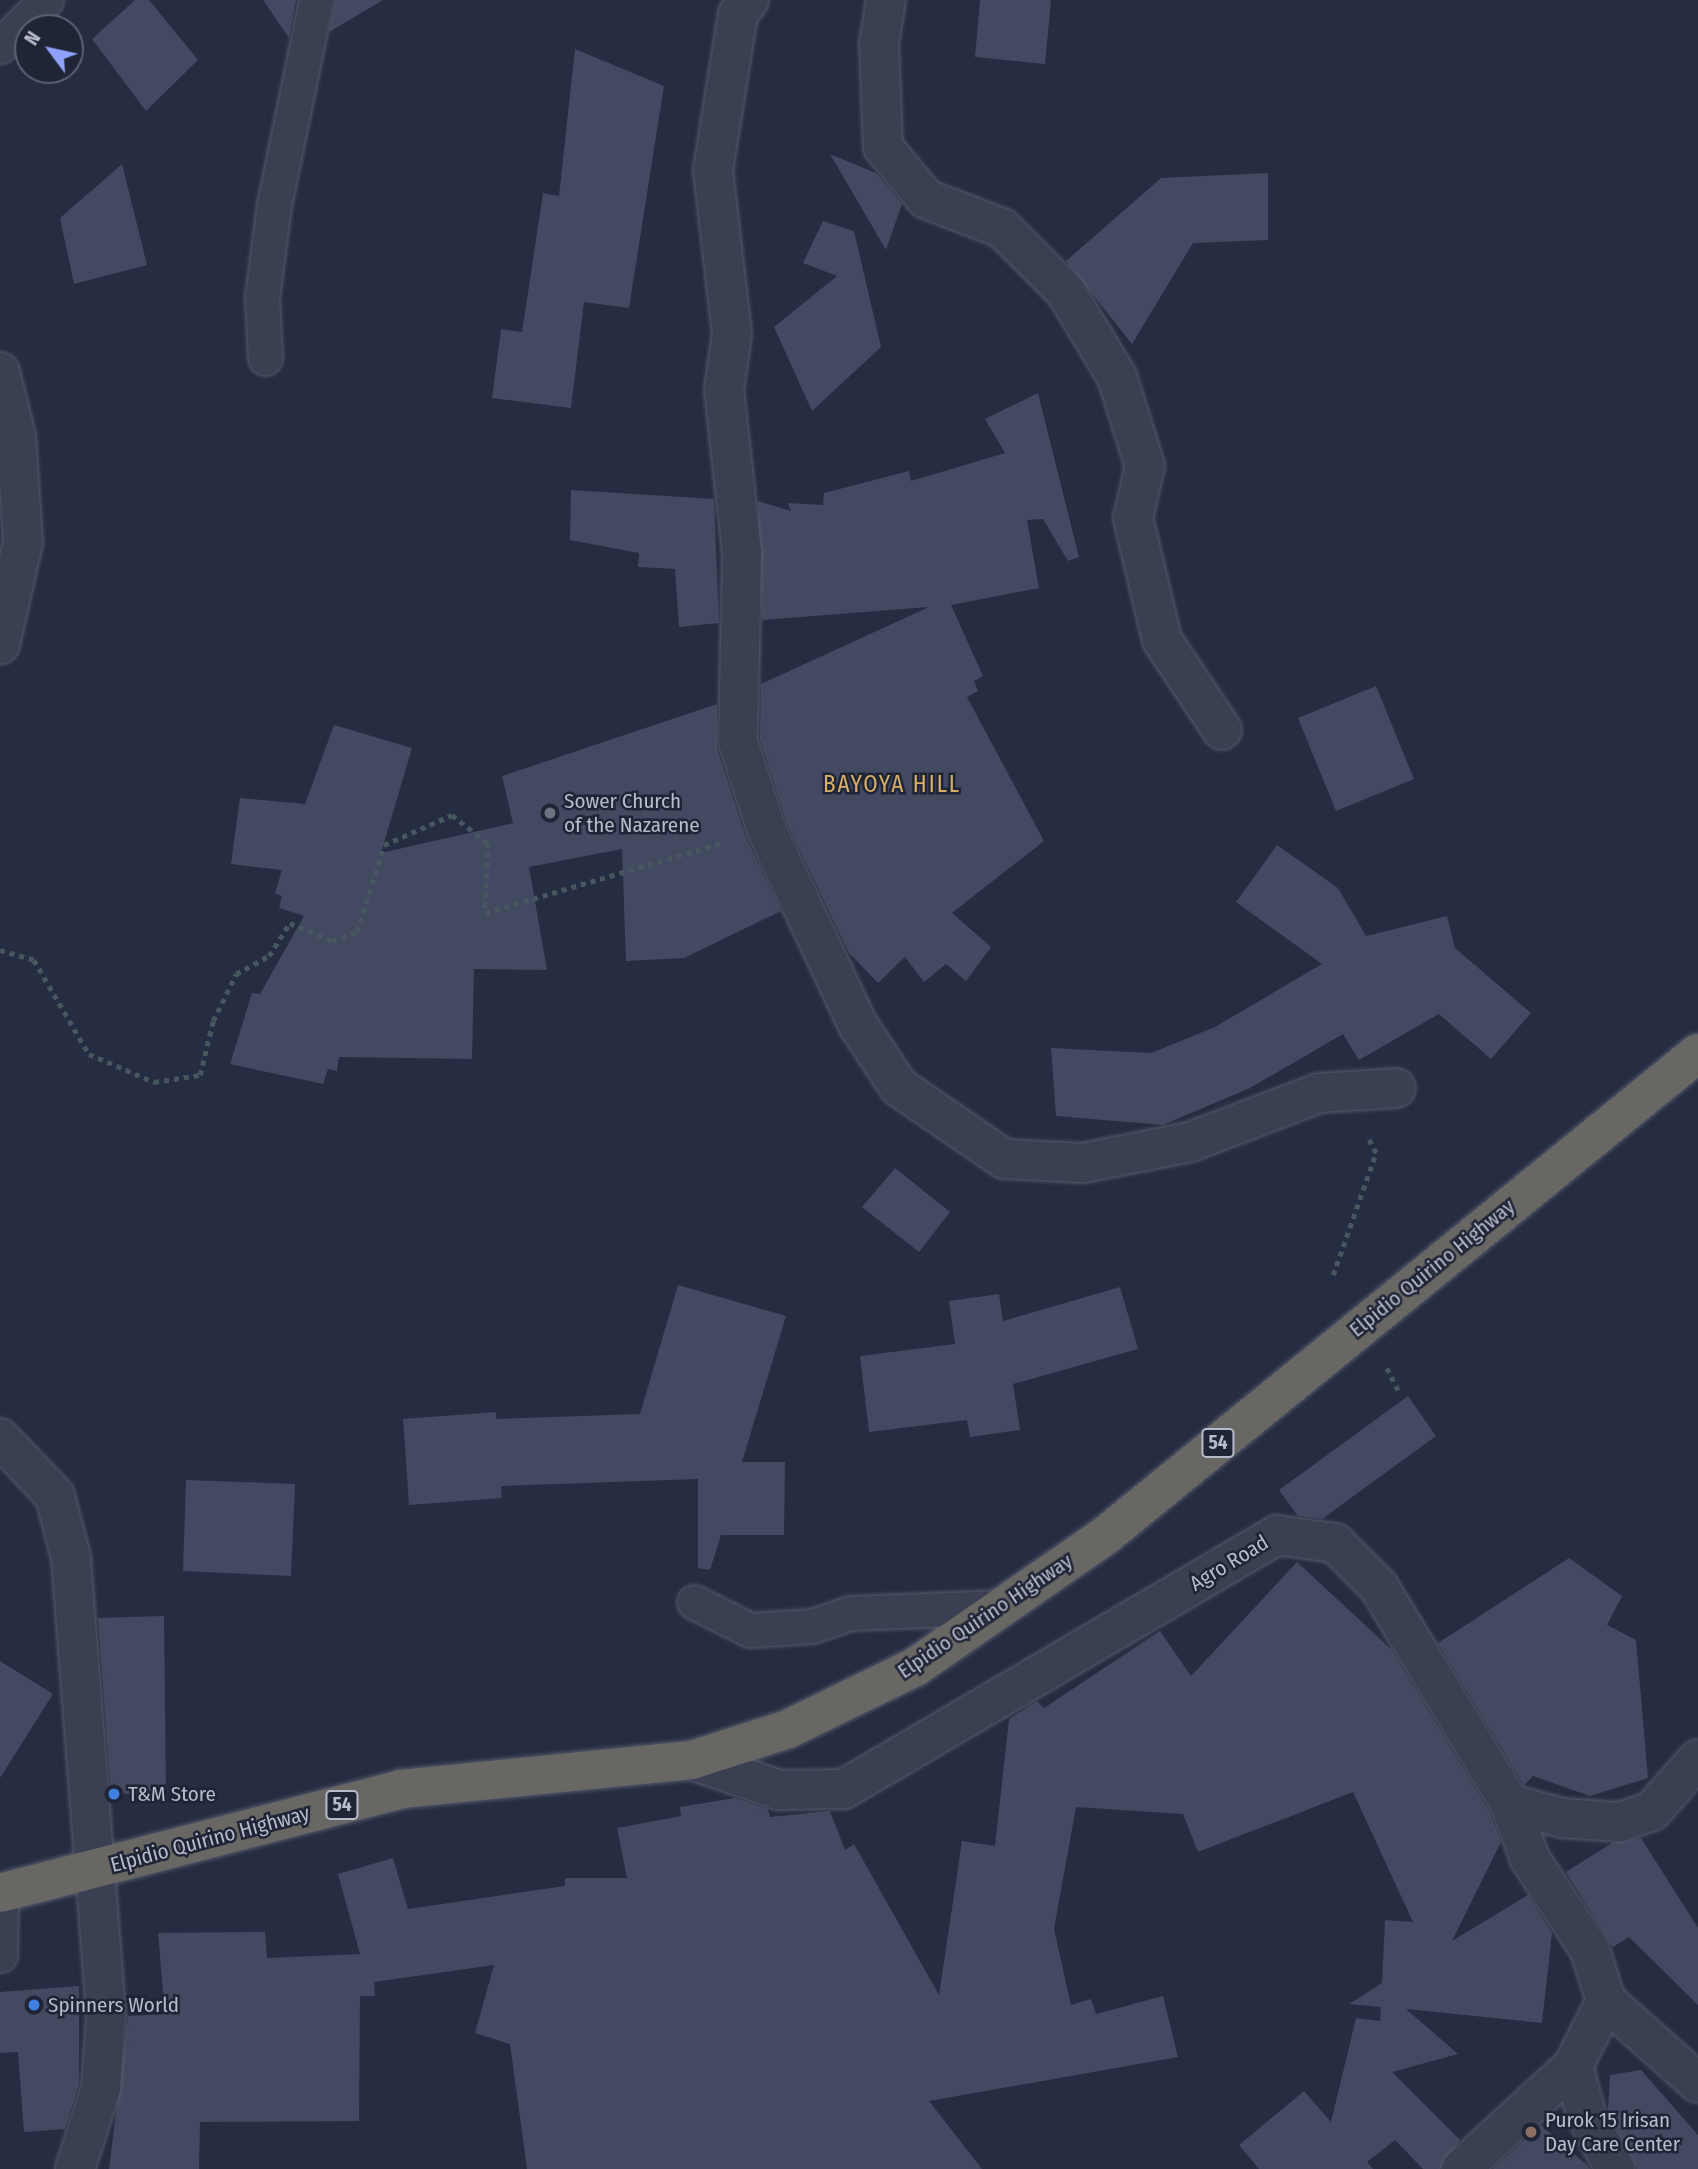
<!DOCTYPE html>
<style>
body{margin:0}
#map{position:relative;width:1698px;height:2169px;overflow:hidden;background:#262c41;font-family:"Fira Sans Condensed",sans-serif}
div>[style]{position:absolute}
.building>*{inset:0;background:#424961}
.path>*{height:4.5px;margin-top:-2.25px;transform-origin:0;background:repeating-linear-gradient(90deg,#46575f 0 5px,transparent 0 10px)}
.roads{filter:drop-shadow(0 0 2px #555a6b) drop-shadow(0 0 2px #555a6b)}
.service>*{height:33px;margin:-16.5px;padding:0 16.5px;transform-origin:16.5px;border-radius:16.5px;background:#3a3f51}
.minor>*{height:38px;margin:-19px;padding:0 19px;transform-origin:19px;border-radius:19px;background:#3a3f51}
.trunk>*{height:38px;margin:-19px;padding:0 19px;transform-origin:19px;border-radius:19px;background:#686764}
.dots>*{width:19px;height:19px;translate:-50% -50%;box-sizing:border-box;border:4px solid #1f2436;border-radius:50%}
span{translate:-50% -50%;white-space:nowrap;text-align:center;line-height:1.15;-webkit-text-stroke:5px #1f2436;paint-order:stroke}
.shield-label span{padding:2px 5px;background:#1f2436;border:2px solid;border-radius:5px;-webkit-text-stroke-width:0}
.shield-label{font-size:19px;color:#b7bbcb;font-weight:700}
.poi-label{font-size:21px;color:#b7bbcb}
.left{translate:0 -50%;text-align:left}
.street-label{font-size:21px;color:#b7bbcb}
.neighbourhood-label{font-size:23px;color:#d7ae66;letter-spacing:2px}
.north{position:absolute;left:14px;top:14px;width:70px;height:70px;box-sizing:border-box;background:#1f2436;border:2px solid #5c6072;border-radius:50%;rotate:303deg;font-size:19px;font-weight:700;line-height:28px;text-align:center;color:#b7bbcb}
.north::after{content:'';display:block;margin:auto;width:24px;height:32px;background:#8ea2f9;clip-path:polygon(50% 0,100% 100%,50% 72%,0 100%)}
</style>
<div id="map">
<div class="building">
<i style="clip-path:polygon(135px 0,149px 0,198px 60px,146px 111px,92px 39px)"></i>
<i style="clip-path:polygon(263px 0,296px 0,289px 38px)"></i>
<i style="clip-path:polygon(335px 0,383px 0,329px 32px)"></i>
<i style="clip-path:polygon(980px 0,1051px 0,1045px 64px,975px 57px)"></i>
<i style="clip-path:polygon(575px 49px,664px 86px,629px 308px,584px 302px,571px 408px,492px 398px,501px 329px,522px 332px,543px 193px,559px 196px)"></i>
<i style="clip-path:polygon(830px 154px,876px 173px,902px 204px,886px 250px)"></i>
<i style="clip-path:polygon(122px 164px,147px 265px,74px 284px,60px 218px)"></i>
<i style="clip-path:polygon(1268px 173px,1268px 240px,1193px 243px,1132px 344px,1066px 261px,1161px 178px)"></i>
<i style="clip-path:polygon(823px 221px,854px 231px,881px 347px,812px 411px,774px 327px,837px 276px,803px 263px)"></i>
<i style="clip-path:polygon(1038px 393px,1079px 557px,1068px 561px,1043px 519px,1027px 520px,1039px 588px,951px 605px,983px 676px,974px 681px,978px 691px,967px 697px,1044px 841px,952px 913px,991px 947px,966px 981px,946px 964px,924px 982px,905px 957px,878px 983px,849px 953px,787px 823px,760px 739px,761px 684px,929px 607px,762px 620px,758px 501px,791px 511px,788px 503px,823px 505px,824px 493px,909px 471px,911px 481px,1005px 453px,985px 419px)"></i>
<i style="clip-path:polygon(571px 490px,714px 499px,719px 623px,679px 627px,675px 569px,638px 567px,639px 553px,570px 540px)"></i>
<i style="clip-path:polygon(1376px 686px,1414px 779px,1336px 811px,1298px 718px)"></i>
<i style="clip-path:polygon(717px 704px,717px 749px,746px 838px,781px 911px,684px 958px,626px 961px,622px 849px,529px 867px,547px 970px,474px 969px,472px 1059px,339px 1057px,337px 1071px,328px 1069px,323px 1084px,230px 1064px,252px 993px,260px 994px,304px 916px,279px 908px,282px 896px,275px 893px,282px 870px,231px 864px,240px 798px,305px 804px,334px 725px,412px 748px,381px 853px,513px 823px,502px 776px)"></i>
<i style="clip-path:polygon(1277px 845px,1338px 888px,1366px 936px,1447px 916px,1455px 948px,1531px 1013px,1491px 1059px,1439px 1014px,1359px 1060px,1343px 1034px,1250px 1088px,1163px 1125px,1056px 1116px,1051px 1048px,1151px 1053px,1215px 1027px,1322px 964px,1236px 902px)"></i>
<i style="clip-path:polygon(895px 1168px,950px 1212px,919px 1252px,862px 1207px)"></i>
<i style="clip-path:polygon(678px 1285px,786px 1316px,742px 1462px,785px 1462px,784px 1535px,721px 1535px,710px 1570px,698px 1568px,698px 1479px,501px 1486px,502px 1498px,409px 1505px,403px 1419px,496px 1412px,496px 1419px,640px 1414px)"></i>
<i style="clip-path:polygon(1120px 1287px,1138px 1349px,1013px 1384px,1020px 1430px,970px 1437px,967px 1420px,869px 1432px,860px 1356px,955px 1344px,949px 1301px,999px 1294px,1003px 1321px)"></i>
<i style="clip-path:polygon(1408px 1396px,1436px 1436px,1322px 1519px,1298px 1516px,1279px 1490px)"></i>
<i style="clip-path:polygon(186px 1480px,295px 1484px,291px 1576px,183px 1571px)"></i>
<i style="clip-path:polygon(1569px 1558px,1622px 1596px,1607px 1625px,1636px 1640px,1648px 1778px,1590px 1796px,1533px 1776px,1524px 1785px,1438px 1643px)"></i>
<i style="clip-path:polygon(1297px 1562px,1391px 1649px,1490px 1813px,1501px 1842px,1452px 1941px,1528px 1895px,1552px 1933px,1542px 2023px,1406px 2009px,1458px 2054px,1392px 2072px,1460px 2140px,1440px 2169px,1423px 2169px,1395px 2140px,1367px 2162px,1373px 2169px,1259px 2169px,1239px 2145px,1304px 2091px,1331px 2122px,1356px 2018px,1380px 2021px,1381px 2007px,1349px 2004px,1382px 1983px,1385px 1920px,1413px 1922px,1353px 1792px,1198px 1852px,1183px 1814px,1076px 1807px,1054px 1929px,1071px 2005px,1091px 1999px,1096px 2014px,1163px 1996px,1178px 2057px,929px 2101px,982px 2169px,527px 2169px,510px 2044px,475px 2033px,494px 1965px,374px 1982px,375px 1996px,360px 1996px,359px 2121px,200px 2122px,199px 2169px,109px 2169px,128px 2016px,165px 2014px,158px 1933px,265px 1932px,267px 1958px,360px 1954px,338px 1874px,393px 1858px,408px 1909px,565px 1886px,565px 1878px,627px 1878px,617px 1828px,681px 1816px,680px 1807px,735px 1798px,768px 1809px,770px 1817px,830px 1811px,845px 1850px,854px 1844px,939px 1995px,962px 1841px,995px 1846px,1009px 1719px,1037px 1701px,1044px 1708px,1160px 1631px,1191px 1676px)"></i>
<i style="clip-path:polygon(164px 1616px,166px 1793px,111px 1794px,98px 1618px)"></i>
<i style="clip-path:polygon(0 1661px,53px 1694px,0 1778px)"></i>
<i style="clip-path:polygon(1641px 1838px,1698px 1928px,1698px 2005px,1629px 1937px,1613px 1947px,1566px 1872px,1612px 1843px)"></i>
<i style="clip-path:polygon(79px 1986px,79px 2084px,65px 2129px,24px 2132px,18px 2052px,0 2053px,0 1992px)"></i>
<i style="clip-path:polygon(1641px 2070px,1698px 2135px,1698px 2169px,1637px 2169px,1608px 2110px,1610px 2075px)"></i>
<i style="clip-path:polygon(1541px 2125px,1588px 2166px,1590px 2169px,1493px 2169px)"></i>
</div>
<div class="path">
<i style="left:0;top:950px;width:35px;rotate:16deg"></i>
<i style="left:34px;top:960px;width:109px;rotate:59.7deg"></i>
<i style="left:89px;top:1054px;width:71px;rotate:23.3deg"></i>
<i style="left:154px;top:1082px;width:47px;rotate:-8.7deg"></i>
<i style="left:200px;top:1075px;width:56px;rotate:-76.5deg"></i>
<i style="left:213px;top:1021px;width:52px;rotate:-63.9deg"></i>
<i style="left:236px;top:974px;width:38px;rotate:-29deg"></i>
<i style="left:269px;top:956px;width:39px;rotate:-58deg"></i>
<i style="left:290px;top:923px;width:46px;rotate:23.2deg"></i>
<i style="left:332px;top:941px;width:27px;rotate:-20deg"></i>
<i style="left:357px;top:932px;width:91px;rotate:-72.8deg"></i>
<i style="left:384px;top:845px;width:74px;rotate:-23.8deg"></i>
<i style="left:452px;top:815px;width:46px;rotate:37.9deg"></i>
<i style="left:488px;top:843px;width:70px;rotate:92.5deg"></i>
<i style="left:485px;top:913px;width:247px;rotate:-16.5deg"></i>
<i style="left:1333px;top:1275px;width:129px;rotate:-70.6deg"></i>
<i style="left:1376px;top:1153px;width:17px;rotate:-118deg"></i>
<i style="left:1387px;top:1368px;width:27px;rotate:63deg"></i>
</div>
<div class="roads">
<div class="service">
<i style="left:0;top:46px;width:65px;rotate:-45deg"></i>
<i style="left:265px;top:358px;width:61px;rotate:-92.8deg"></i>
<i style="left:262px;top:297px;width:93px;rotate:-82.6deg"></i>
<i style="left:274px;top:205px;width:209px;rotate:-78.4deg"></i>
<i style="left:694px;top:1602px;width:63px;rotate:26.6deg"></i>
<i style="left:750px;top:1630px;width:62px;rotate:-3.7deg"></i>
<i style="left:812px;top:1626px;width:40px;rotate:-18.9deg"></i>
<i style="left:850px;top:1613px;width:152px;rotate:-2.3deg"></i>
<i style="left:0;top:1955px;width:63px;rotate:-89.1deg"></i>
</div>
<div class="minor">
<i style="left:749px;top:0;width:18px;rotate:128deg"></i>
<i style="left:738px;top:14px;width:158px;rotate:99.1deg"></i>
<i style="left:713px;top:170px;width:165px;rotate:83.4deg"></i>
<i style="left:732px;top:334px;width:57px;rotate:98.1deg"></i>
<i style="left:724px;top:390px;width:163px;rotate:83.7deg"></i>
<i style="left:742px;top:552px;width:190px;rotate:91.2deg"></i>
<i style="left:738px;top:742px;width:94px;rotate:72deg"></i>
<i style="left:767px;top:831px;width:214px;rotate:64.9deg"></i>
<i style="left:858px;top:1025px;width:74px;rotate:56.5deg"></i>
<i style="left:899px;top:1087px;width:127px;rotate:34.4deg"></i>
<i style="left:1004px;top:1159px;width:79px;rotate:2.9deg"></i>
<i style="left:1083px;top:1163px;width:109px;rotate:-11.1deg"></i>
<i style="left:1190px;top:1142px;width:138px;rotate:-20.8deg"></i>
<i style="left:1319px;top:1093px;width:77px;rotate:-3.7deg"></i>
<i style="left:886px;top:0;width:44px;rotate:99.2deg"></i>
<i style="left:879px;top:43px;width:104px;rotate:87.8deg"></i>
<i style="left:883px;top:147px;width:67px;rotate:50.4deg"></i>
<i style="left:926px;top:199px;width:81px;rotate:20.9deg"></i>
<i style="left:1002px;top:228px;width:91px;rotate:45deg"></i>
<i style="left:1066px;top:292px;width:99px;rotate:59deg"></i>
<i style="left:1117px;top:377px;width:93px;rotate:72.5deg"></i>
<i style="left:1145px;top:466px;width:53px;rotate:103deg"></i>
<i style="left:1133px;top:518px;width:125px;rotate:76.6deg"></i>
<i style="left:1162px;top:640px;width:108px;rotate:56.3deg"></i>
<i style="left:0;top:372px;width:67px;rotate:76.2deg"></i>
<i style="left:16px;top:437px;width:105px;rotate:86.2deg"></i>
<i style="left:23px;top:542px;width:105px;rotate:102.7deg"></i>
<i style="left:0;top:1438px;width:80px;rotate:46.5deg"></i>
<i style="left:55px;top:1496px;width:64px;rotate:75.5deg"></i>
<i style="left:71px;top:1558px;width:458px;rotate:85.6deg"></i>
<i style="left:106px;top:2015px;width:73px;rotate:93.9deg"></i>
<i style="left:101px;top:2088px;width:85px;rotate:107.8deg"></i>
<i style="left:692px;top:1760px;width:92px;rotate:19deg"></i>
<i style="left:779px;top:1790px;width:65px;rotate:-0.9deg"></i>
<i style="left:844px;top:1789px;width:502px;rotate:-30.4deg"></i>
<i style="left:1277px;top:1535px;width:59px;rotate:7.9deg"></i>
<i style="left:1335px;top:1543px;width:62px;rotate:45deg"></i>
<i style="left:1379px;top:1587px;width:253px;rotate:58.9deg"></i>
<i style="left:1510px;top:1804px;width:55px;rotate:14.8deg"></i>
<i style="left:1563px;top:1818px;width:57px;rotate:4deg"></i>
<i style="left:1620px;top:1822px;width:34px;rotate:-19deg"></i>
<i style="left:1652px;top:1811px;width:69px;rotate:-48.5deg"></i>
<i style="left:1510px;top:1804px;width:59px;rotate:70deg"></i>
<i style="left:1530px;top:1859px;width:109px;rotate:56.6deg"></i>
<i style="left:1590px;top:1950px;width:53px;rotate:72.6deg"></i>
<i style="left:1606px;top:2001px;width:123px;rotate:41.7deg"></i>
<i style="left:1573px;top:2066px;width:53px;rotate:74.6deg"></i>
<i style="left:1587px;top:2117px;width:59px;rotate:61.7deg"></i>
<i style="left:1461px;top:2169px;width:152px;rotate:-42.6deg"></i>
<i style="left:1573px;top:2066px;width:73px;rotate:-63.1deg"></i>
</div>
<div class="trunk">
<i style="left:0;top:1893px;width:414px;rotate:-14.5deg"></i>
<i style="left:401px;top:1789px;width:292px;rotate:-5.7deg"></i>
<i style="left:692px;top:1760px;width:101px;rotate:-17.9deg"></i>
<i style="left:788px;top:1729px;width:141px;rotate:-26deg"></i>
<i style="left:915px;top:1667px;width:232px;rotate:-34.6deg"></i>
<i style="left:1106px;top:1535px;width:763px;rotate:-39.15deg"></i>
</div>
</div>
<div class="dots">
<i style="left:550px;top:813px;background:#6b7280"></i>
<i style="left:114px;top:1794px;background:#3f7fe0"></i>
<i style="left:34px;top:2005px;background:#3f7fe0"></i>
<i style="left:1531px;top:2132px;background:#8d6e63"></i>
</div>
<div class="shield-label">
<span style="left:1218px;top:1443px">54</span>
<span style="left:342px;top:1805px">54</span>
</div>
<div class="poi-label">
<span class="left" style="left:564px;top:813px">Sower Church<br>of the Nazarene</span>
<span class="left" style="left:128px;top:1794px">T&amp;M Store</span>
<span class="left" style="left:48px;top:2005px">Spinners World</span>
<span class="left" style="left:1545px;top:2132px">Purok 15 Irisan<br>Day Care Center</span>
</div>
<div class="street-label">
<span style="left:1432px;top:1268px;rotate:-39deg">Elpidio Quirino Highway</span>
<span style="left:1229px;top:1563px;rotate:-31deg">Agro Road</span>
<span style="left:985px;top:1616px;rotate:-34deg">Elpidio Quirino Highway</span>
<span style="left:210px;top:1839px;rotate:-15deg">Elpidio Quirino Highway</span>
</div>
<div class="neighbourhood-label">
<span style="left:892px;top:784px">BAYOYA HILL</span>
</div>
<div class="north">N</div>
</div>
